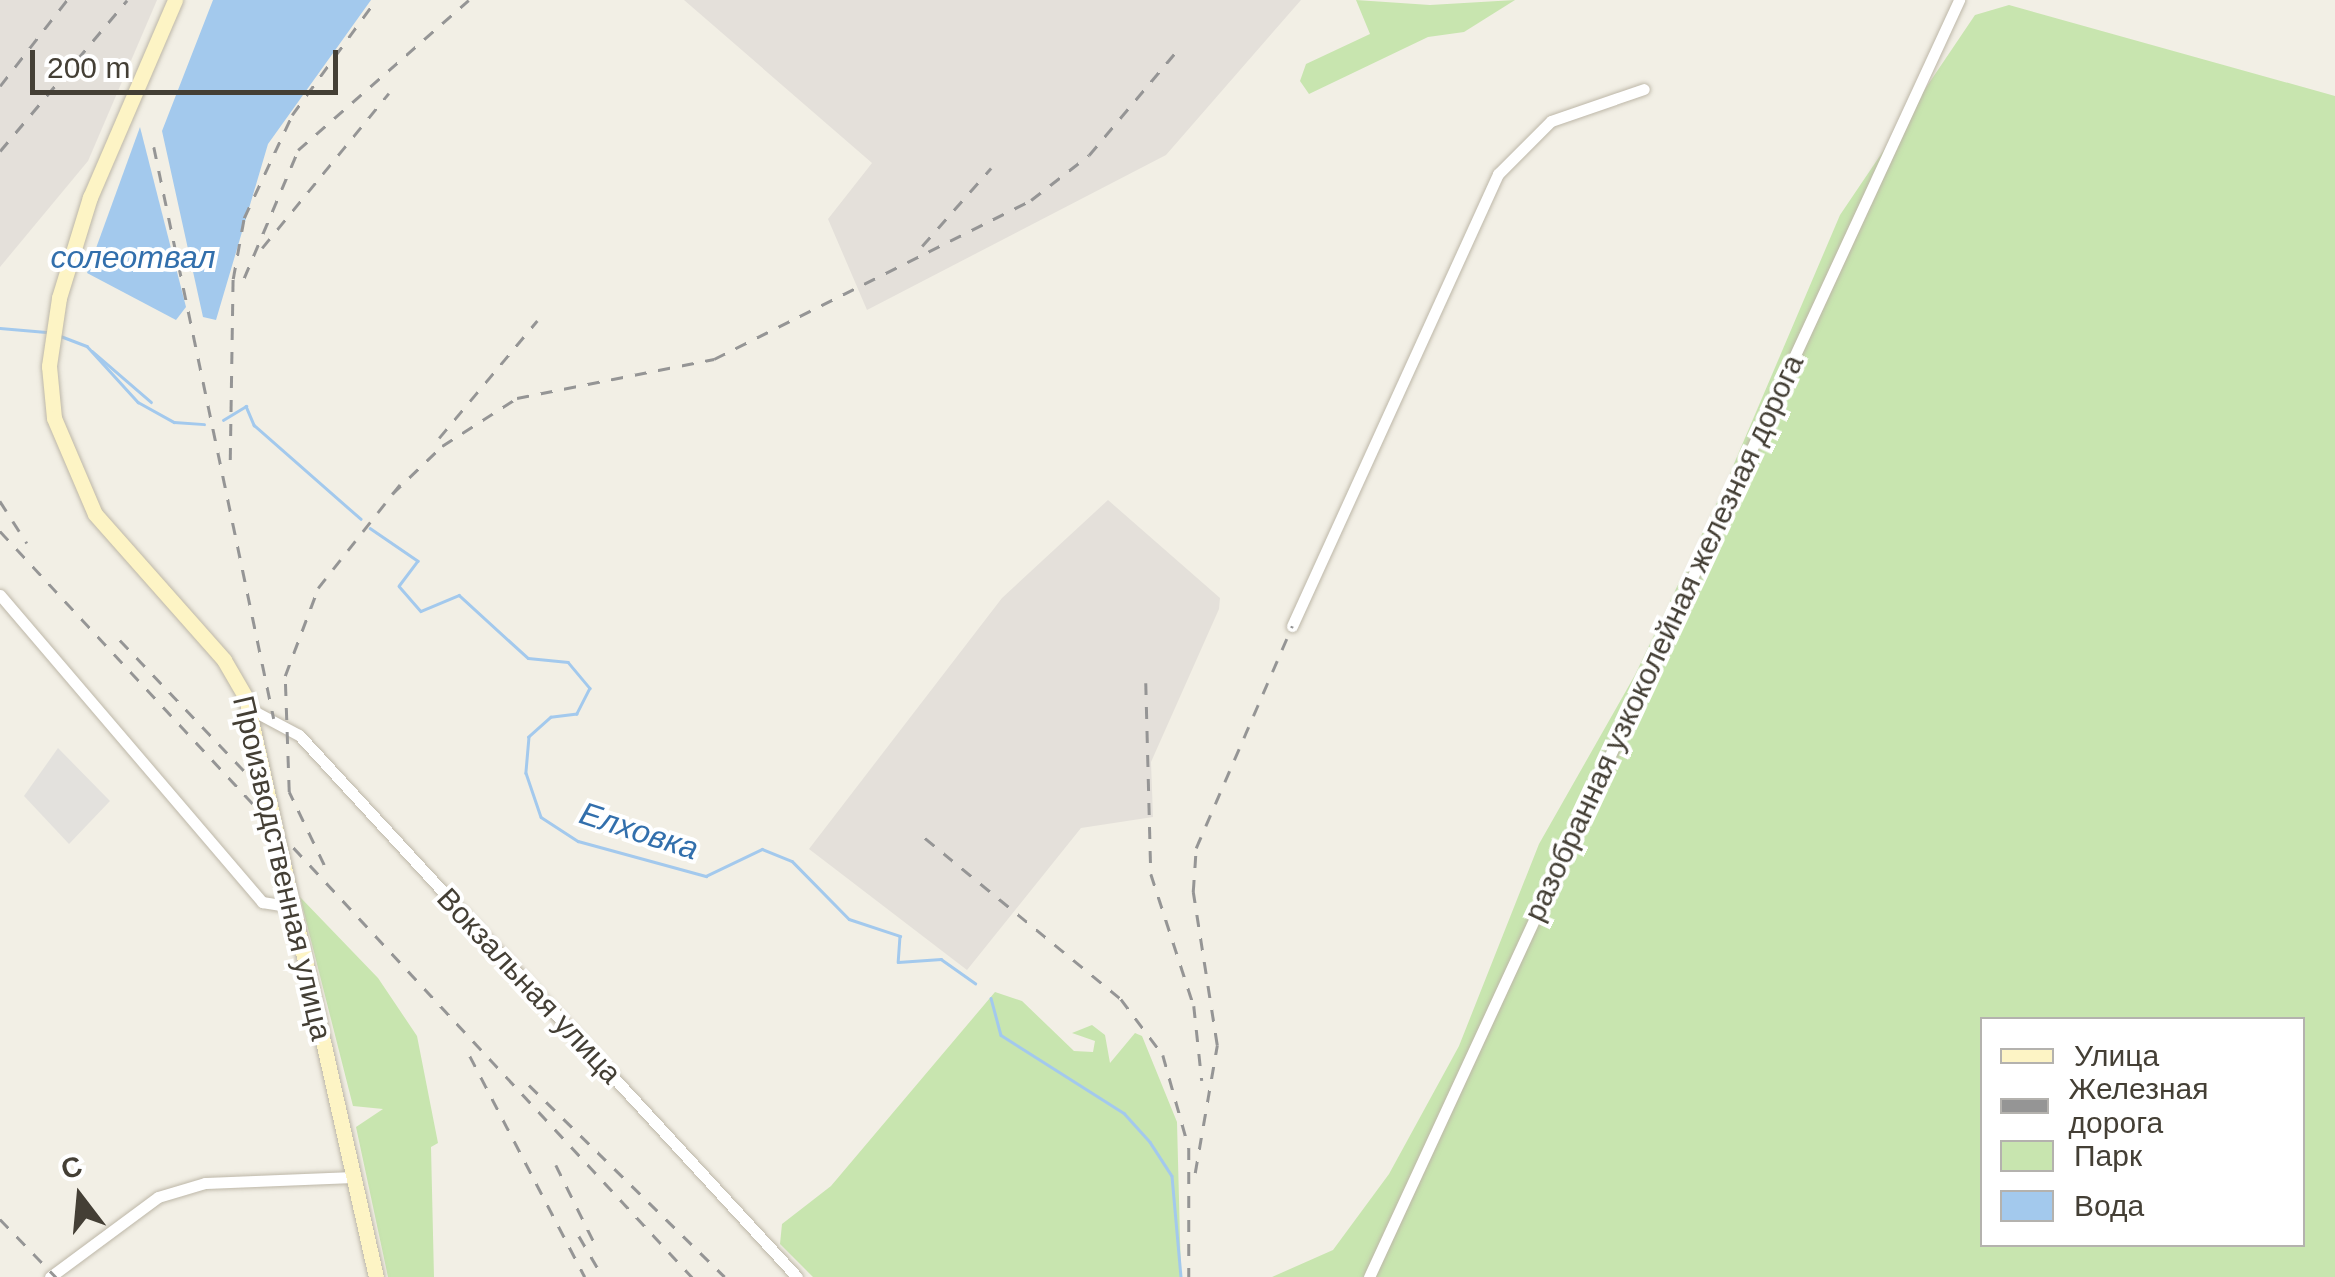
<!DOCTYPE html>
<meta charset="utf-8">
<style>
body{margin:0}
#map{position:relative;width:2335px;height:1277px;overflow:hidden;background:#f2efe5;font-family:Helvetica,sans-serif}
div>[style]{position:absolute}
.industrial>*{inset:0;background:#e4e0da}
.green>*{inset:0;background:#c8e5af}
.parking>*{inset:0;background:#e3e1dd}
.water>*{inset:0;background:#a3c9ed}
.stream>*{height:2.5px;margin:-1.25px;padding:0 1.25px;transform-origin:1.25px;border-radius:1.25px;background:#a3c9ed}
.roads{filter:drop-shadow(0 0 2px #bdb7a8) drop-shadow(0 0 2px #bdb7a8)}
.minor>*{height:11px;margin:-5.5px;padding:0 5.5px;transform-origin:5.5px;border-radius:5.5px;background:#fff}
.secondary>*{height:15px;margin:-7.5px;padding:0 7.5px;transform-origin:7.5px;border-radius:7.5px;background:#fdf4c5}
.rail>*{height:2.5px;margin-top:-1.25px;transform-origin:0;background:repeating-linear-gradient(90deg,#959595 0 12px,transparent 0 24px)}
span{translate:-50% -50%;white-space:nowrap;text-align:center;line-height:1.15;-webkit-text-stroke:8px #fff;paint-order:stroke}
.street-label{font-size:30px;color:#443f35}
.water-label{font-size:32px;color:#326fac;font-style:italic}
.legend{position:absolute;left:1980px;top:1017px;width:325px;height:230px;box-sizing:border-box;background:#fff;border:2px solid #b4b2ae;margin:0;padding:12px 18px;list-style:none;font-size:30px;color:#443f35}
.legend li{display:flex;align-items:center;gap:20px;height:50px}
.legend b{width:50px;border:2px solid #b4b2ae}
.north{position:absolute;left:30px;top:1147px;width:100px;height:100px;-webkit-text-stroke:8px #fff;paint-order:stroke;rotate:344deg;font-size:28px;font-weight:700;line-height:40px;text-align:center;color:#443f35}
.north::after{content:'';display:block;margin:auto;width:35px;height:45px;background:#443f35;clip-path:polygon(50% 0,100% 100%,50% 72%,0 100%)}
.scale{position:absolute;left:30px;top:50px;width:308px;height:45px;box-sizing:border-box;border:5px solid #443f35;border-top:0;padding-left:12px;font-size:30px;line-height:35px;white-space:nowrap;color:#443f35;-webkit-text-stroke:8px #fff;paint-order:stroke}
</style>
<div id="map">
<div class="industrial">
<i style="clip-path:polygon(0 0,157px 0,88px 161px,0 267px)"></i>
<i style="clip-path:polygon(684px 0,1301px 0,1166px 155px,867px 310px,828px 219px,872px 163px)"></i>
<i style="clip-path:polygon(1108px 500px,1220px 598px,1219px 609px,1151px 762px,1153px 817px,1081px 828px,967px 970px,809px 849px,1002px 598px)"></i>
</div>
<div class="green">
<i style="clip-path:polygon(1356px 0,1430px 5px,1515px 0,1464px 32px,1428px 37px,1309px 94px,1300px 81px,1306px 64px,1370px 34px)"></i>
<i style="clip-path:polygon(evenodd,2009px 5px,2335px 96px,2335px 1277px,1272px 1277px,1333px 1250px,1389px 1174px,1459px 1046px,1539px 844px,1635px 675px,1722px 492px,1840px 215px,1975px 15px,2009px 5px,1982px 1020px,2302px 1020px,2302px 1244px,1982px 1244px,1982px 1020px)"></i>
<i style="clip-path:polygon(300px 897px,378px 978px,417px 1036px,438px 1143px,431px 1147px,434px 1277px,388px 1277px,356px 1127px,383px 1109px,353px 1106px)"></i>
<i style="clip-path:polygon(995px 992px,1022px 1001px,1074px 1051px,1093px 1052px,1095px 1041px,1072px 1033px,1092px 1025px,1105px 1035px,1110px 1063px,1135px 1033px,1142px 1036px,1177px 1122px,1181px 1277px,813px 1277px,780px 1244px,782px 1224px,831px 1186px)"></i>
</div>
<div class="parking">
<i style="clip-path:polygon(58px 748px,110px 801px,69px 844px,24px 796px)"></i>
</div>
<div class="water">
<i style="clip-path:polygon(213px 0,371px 0,268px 144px,216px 320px,203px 317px,162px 131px)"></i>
<i style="clip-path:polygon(140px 127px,186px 307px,176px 320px,87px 273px)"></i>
</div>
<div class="stream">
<i style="left:0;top:328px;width:46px;rotate:5deg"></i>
<i style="left:58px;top:335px;width:31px;rotate:21deg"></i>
<i style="left:87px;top:346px;width:76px;rotate:47.7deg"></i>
<i style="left:138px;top:402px;width:41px;rotate:29.1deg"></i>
<i style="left:174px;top:422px;width:30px;rotate:4deg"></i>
<i style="left:92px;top:351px;width:78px;rotate:40.8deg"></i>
<i style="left:223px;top:420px;width:27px;rotate:-31deg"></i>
<i style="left:246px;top:406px;width:21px;rotate:67deg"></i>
<i style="left:254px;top:425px;width:142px;rotate:41.3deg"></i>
<i style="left:370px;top:528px;width:58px;rotate:34.5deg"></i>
<i style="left:418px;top:561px;width:31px;rotate:127deg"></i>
<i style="left:399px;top:586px;width:33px;rotate:49deg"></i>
<i style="left:421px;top:611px;width:41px;rotate:-22.8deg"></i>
<i style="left:459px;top:595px;width:93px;rotate:42.4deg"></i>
<i style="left:528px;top:658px;width:40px;rotate:5.7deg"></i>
<i style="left:568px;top:662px;width:34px;rotate:50deg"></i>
<i style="left:590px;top:688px;width:29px;rotate:117deg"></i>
<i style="left:577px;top:714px;width:26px;rotate:173deg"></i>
<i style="left:551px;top:717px;width:30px;rotate:138deg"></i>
<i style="left:529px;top:737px;width:36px;rotate:95deg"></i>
<i style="left:526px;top:773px;width:46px;rotate:71.2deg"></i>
<i style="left:541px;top:817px;width:44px;rotate:33deg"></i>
<i style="left:578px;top:841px;width:133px;rotate:15.3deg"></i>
<i style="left:706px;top:876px;width:62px;rotate:-25.7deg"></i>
<i style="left:762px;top:849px;width:32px;rotate:22deg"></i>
<i style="left:792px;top:861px;width:81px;rotate:45.5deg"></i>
<i style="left:849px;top:919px;width:54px;rotate:18.4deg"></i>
<i style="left:900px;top:936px;width:26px;rotate:94deg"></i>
<i style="left:898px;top:962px;width:43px;rotate:-4deg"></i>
<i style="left:941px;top:959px;width:42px;rotate:35.2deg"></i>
<i style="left:991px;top:998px;width:38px;rotate:75deg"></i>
<i style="left:1001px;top:1035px;width:146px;rotate:32.4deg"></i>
<i style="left:1124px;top:1113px;width:39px;rotate:48deg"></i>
<i style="left:1150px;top:1142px;width:40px;rotate:57.1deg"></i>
<i style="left:1172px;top:1176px;width:101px;rotate:84.9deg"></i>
</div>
<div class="roads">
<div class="minor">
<i style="left:0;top:595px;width:404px;rotate:49.5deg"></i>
<i style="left:262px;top:902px;width:30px;rotate:9deg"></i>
<i style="left:1292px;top:626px;width:497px;rotate:-65.5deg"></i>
<i style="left:1498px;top:174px;width:75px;rotate:-45deg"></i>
<i style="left:1551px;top:121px;width:98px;rotate:-19deg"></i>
<i style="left:250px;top:709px;width:55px;rotate:28deg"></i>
<i style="left:299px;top:735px;width:736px;rotate:47.42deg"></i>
<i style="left:50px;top:1277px;width:134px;rotate:-36.5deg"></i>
<i style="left:158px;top:1197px;width:49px;rotate:-16.6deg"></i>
<i style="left:205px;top:1183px;width:149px;rotate:-2.3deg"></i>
<i style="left:1369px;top:1277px;width:1407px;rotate:-65.2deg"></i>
</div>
<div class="secondary">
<i style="left:175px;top:0;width:215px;rotate:113.3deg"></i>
<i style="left:90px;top:197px;width:106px;rotate:107.1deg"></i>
<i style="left:59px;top:298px;width:69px;rotate:98.4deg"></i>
<i style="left:49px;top:366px;width:52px;rotate:84.5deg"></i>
<i style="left:54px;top:418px;width:104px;rotate:66.9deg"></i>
<i style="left:95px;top:514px;width:195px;rotate:48.5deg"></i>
<i style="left:224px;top:660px;width:44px;rotate:59.9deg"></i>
<i style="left:246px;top:698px;width:593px;rotate:77.35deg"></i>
</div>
</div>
<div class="rail">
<i style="left:0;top:86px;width:109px;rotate:-52.1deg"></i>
<i style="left:154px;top:147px;width:584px;rotate:78.15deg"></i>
<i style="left:0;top:151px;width:197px;rotate:-49.9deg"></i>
<i style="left:922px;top:246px;width:104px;rotate:-48.5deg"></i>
<i style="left:262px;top:248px;width:200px;rotate:-50.7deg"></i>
<i style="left:244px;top:278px;width:139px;rotate:-67.1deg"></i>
<i style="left:298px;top:150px;width:227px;rotate:-41.3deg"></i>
<i style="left:439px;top:438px;width:153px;rotate:-50.1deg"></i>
<i style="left:230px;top:460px;width:181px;rotate:-89.1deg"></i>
<i style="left:233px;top:279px;width:62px;rotate:-79.8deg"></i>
<i style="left:244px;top:218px;width:114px;rotate:-65deg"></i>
<i style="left:292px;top:115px;width:142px;rotate:-53.9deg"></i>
<i style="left:392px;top:494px;width:69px;rotate:-43.8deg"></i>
<i style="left:442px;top:446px;width:89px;rotate:-32.6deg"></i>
<i style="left:517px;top:398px;width:201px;rotate:-11.2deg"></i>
<i style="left:714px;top:359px;width:355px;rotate:-26.6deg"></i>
<i style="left:1031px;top:200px;width:73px;rotate:-37.8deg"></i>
<i style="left:1089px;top:155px;width:132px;rotate:-49.9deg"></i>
<i style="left:0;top:501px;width:50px;rotate:57.3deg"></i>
<i style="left:0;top:531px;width:1018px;rotate:47.15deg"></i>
<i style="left:120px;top:640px;width:187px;rotate:46.5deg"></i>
<i style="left:1146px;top:683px;width:191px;rotate:88.5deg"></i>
<i style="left:1151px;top:874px;width:139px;rotate:72deg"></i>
<i style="left:1194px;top:1006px;width:75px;rotate:83.9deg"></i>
<i style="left:925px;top:838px;width:254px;rotate:39.4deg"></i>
<i style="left:1121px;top:999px;width:70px;rotate:53.1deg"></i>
<i style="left:1163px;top:1055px;width:97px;rotate:74.4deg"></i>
<i style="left:1189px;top:1148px;width:129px;rotate:90deg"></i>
<i style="left:324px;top:865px;width:81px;rotate:-115.6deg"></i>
<i style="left:289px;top:792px;width:116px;rotate:-92deg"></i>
<i style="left:285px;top:676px;width:94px;rotate:-69.4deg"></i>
<i style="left:318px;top:588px;width:132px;rotate:-51.7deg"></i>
<i style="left:470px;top:1056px;width:249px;rotate:62.5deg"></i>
<i style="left:529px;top:1085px;width:274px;rotate:44.4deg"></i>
<i style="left:556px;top:1165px;width:90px;rotate:63.7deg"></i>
<i style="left:1195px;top:1173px;width:130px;rotate:-80.2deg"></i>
<i style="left:1217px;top:1045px;width:155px;rotate:-98.9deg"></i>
<i style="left:1193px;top:892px;width:44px;rotate:-86.1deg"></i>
<i style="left:1196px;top:848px;width:242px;rotate:-66.6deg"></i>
<i style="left:0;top:1219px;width:81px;rotate:46deg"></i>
<i style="left:579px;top:1236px;width:48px;rotate:59.7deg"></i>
</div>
<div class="street-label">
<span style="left:1664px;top:638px;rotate:-65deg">разобранная узкоколейная железная дорога</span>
<span style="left:282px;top:868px;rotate:77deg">Производственная улица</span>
<span style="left:529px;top:986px;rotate:47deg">Вокзальная улица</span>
</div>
<div class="water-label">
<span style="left:133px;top:257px">солеотвал</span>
<span style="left:639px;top:831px;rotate:18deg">Елховка</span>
</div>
<ul class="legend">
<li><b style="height:12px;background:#fdf4c5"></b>Улица</li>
<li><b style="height:12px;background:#959595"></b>Железная дорога</li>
<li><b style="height:28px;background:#c8e5af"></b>Парк</li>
<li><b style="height:28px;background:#a3c9ed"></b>Вода</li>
</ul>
<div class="north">С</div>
<div class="scale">200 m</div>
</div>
